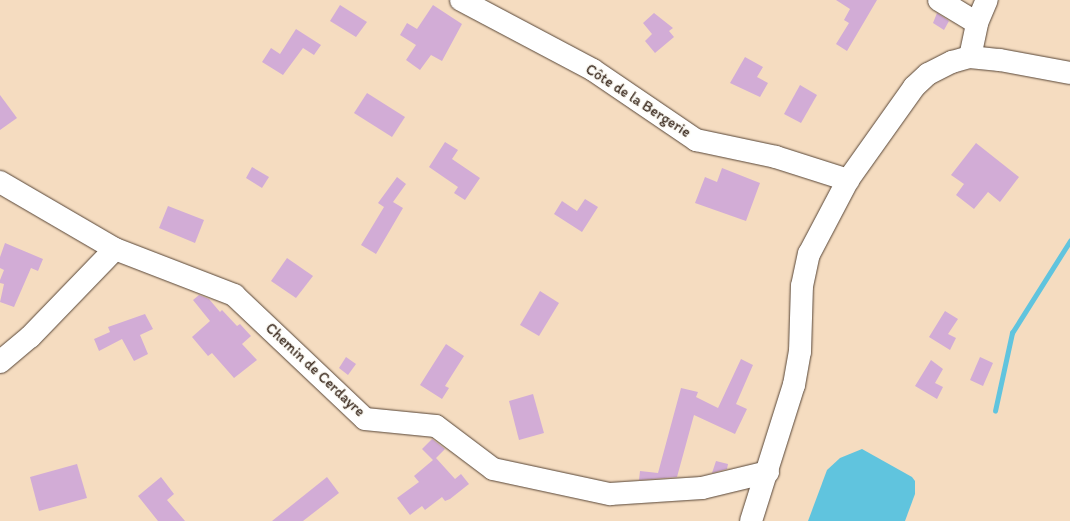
<!DOCTYPE html>
<meta charset="utf-8">
<style>
body{margin:0}
#map{position:relative;width:1070px;height:521px;overflow:hidden;background:#f5dcc0;font-family:Itim,sans-serif}
div>[style]{position:absolute}
.water>*{inset:0;background:#60c4de}
.stream>*{height:4.5px;margin:-2.25px;padding:0 2.25px;transform-origin:2.25px;border-radius:2.25px;background:#60c4de}
.building>*{inset:0;background:#d2acd6}
.roads{filter:drop-shadow(0 0 1px #574536) drop-shadow(0 0 1px #574536)}
.minor>*{height:22px;margin:-11px;padding:0 11px;transform-origin:11px;border-radius:11px;background:#fff}
span{translate:-50% -50%;white-space:nowrap;text-align:center;line-height:1.15;-webkit-text-stroke:3.5px #fdfcf7;paint-order:stroke}
.street-label{font-size:15px;color:#3b2a1e}
</style>
<div id="map">
<div class="water">
<i style="clip-path:polygon(862px 449px,912px 477px,915px 481px,915px 494px,905px 521px,808px 521px,827px 470px,840px 458px)"></i>
</div>
<div class="stream">
<i style="left:995px;top:411px;width:80px;rotate:-77.7deg"></i>
<i style="left:1012px;top:333px;width:109px;rotate:-57.8deg"></i>
</div>
<div class="building">
<i style="clip-path:polygon(836px 0,877px 0,847px 51px,836px 44px,849px 23px,844px 20px,850px 9px)"></i>
<i style="clip-path:polygon(340px 5px,367px 22px,356px 37px,330px 21px)"></i>
<i style="clip-path:polygon(433px 5px,462px 24px,442px 61px,431px 55px,420px 70px,406px 60px,416px 45px,400px 35px,407px 23px,417px 29px)"></i>
<i style="clip-path:polygon(654px 13px,673px 28px,669px 31px,674px 37px,655px 53px,645px 41px,652px 34px,643px 23px)"></i>
<i style="clip-path:polygon(937px 13px,949px 21px,944px 30px,933px 23px)"></i>
<i style="clip-path:polygon(296px 29px,321px 45px,314px 55px,303px 48px,283px 75px,262px 62px,271px 48px,280px 54px)"></i>
<i style="clip-path:polygon(745px 57px,763px 67px,757px 77px,768px 83px,760px 97px,730px 83px)"></i>
<i style="clip-path:polygon(800px 85px,817px 95px,801px 123px,784px 114px)"></i>
<i style="clip-path:polygon(367px 93px,405px 117px,392px 137px,354px 113px)"></i>
<i style="clip-path:polygon(0 95px,17px 118px,0 130px)"></i>
<i style="clip-path:polygon(445px 142px,458px 150px,452px 159px,480px 178px,465px 200px,454px 193px,458px 187px,429px 167px)"></i>
<i style="clip-path:polygon(976px 143px,1019px 177px,1000px 202px,988px 192px,974px 209px,956px 195px,964px 184px,951px 175px)"></i>
<i style="clip-path:polygon(252px 167px,269px 177px,262px 188px,246px 178px)"></i>
<i style="clip-path:polygon(722px 168px,760px 183px,746px 221px,695px 203px,705px 177px,717px 182px)"></i>
<i style="clip-path:polygon(397px 177px,406px 184px,393px 202px,403px 208px,376px 254px,361px 245px,384px 207px,378px 203px)"></i>
<i style="clip-path:polygon(585px 199px,598px 207px,582px 232px,554px 214px,562px 201px,577px 211px)"></i>
<i style="clip-path:polygon(168px 206px,204px 220px,195px 243px,159px 228px)"></i>
<i style="clip-path:polygon(5px 243px,43px 259px,38px 271px,31px 268px,14px 307px,0 302px,4px 284px,0 283px,0 280px,4px 270px,0 268px,0 257px)"></i>
<i style="clip-path:polygon(287px 258px,313px 276px,296px 298px,271px 281px)"></i>
<i style="clip-path:polygon(540px 291px,559px 303px,539px 336px,520px 325px)"></i>
<i style="clip-path:polygon(199px 295px,209px 299px,220px 312px,222px 310px,237px 326px,240px 324px,251px 336px,242px 344px,257px 360px,234px 378px,212px 353px,208px 356px,192px 337px,210px 321px,193px 300px)"></i>
<i style="clip-path:polygon(945px 311px,958px 319px,948px 334px,956px 338px,950px 350px,929px 337px)"></i>
<i style="clip-path:polygon(145px 314px,153px 329px,140px 335px,148px 354px,134px 361px,122px 339px,99px 351px,94px 339px,110px 332px,108px 327px)"></i>
<i style="clip-path:polygon(446px 344px,464px 356px,445px 386px,449px 388px,442px 399px,420px 385px)"></i>
<i style="clip-path:polygon(346px 357px,356px 364px,348px 375px,339px 368px)"></i>
<i style="clip-path:polygon(980px 357px,993px 363px,983px 386px,970px 380px)"></i>
<i style="clip-path:polygon(741px 359px,753px 365px,736px 404px,747px 409px,735px 434px,694px 415px,677px 477px,639px 480px,640px 471px,658px 473px,681px 388px,698px 392px,696px 397px,718px 408px)"></i>
<i style="clip-path:polygon(931px 360px,943px 369px,935px 383px,943px 387px,937px 399px,915px 386px)"></i>
<i style="clip-path:polygon(533px 394px,544px 433px,519px 440px,509px 401px)"></i>
<i style="clip-path:polygon(432px 439px,445px 449px,436px 458px,455px 479px,461px 474px,469px 484px,450px 499px,445px 501px,442px 497px,425px 510px,422px 506px,410px 515px,397px 498px,419px 482px,414px 476px,433px 460px,422px 449px)"></i>
<i style="clip-path:polygon(716px 461px,728px 464px,727px 469px,712px 473px)"></i>
<i style="clip-path:polygon(77px 464px,87px 498px,39px 511px,30px 477px)"></i>
<i style="clip-path:polygon(161px 477px,174px 494px,167px 500px,185px 521px,158px 521px,138px 496px)"></i>
<i style="clip-path:polygon(327px 477px,339px 493px,303px 521px,272px 521px)"></i>
</div>
<div class="roads">
<div class="minor">
<i style="left:461px;top:0;width:149px;rotate:27.9deg"></i>
<i style="left:593px;top:70px;width:125px;rotate:34.2deg"></i>
<i style="left:696px;top:140px;width:82px;rotate:12deg"></i>
<i style="left:776px;top:157px;width:76px;rotate:17.7deg"></i>
<i style="left:939px;top:0;width:44px;rotate:31.2deg"></i>
<i style="left:970px;top:57px;width:35px;rotate:-78deg"></i>
<i style="left:977px;top:23px;width:25px;rotate:-67deg"></i>
<i style="left:0;top:182px;width:133px;rotate:30.2deg"></i>
<i style="left:115px;top:249px;width:128px;rotate:21.1deg"></i>
<i style="left:234px;top:295px;width:180px;rotate:43.4deg"></i>
<i style="left:365px;top:419px;width:71px;rotate:5.6deg"></i>
<i style="left:436px;top:426px;width:71px;rotate:37deg"></i>
<i style="left:493px;top:469px;width:120px;rotate:12.1deg"></i>
<i style="left:610px;top:494px;width:92px;rotate:-3.7deg"></i>
<i style="left:702px;top:488px;width:68px;rotate:-13.6deg"></i>
<i style="left:0;top:362px;width:39px;rotate:-40deg"></i>
<i style="left:30px;top:337px;width:122px;rotate:-46deg"></i>
<i style="left:751px;top:521px;width:143px;rotate:-72.5deg"></i>
<i style="left:794px;top:385px;width:34px;rotate:-80deg"></i>
<i style="left:800px;top:352px;width:66px;rotate:-88.3deg"></i>
<i style="left:802px;top:286px;width:33px;rotate:-78deg"></i>
<i style="left:809px;top:254px;width:84px;rotate:-62.2deg"></i>
<i style="left:848px;top:180px;width:114px;rotate:-54.6deg"></i>
<i style="left:914px;top:87px;width:19px;rotate:-43deg"></i>
<i style="left:928px;top:74px;width:27px;rotate:-27deg"></i>
<i style="left:952px;top:62px;width:19px;rotate:-16deg"></i>
<i style="left:970px;top:57px;width:30px;rotate:6deg"></i>
<i style="left:1000px;top:60px;width:71px;rotate:10.5deg"></i>
</div>
</div>
<div class="street-label">
<span style="left:638px;top:101px;rotate:33deg">Côte de la Bergerie</span>
<span style="left:315px;top:370px;rotate:43deg">Chemin de Cerdayre</span>
</div>
</div>
